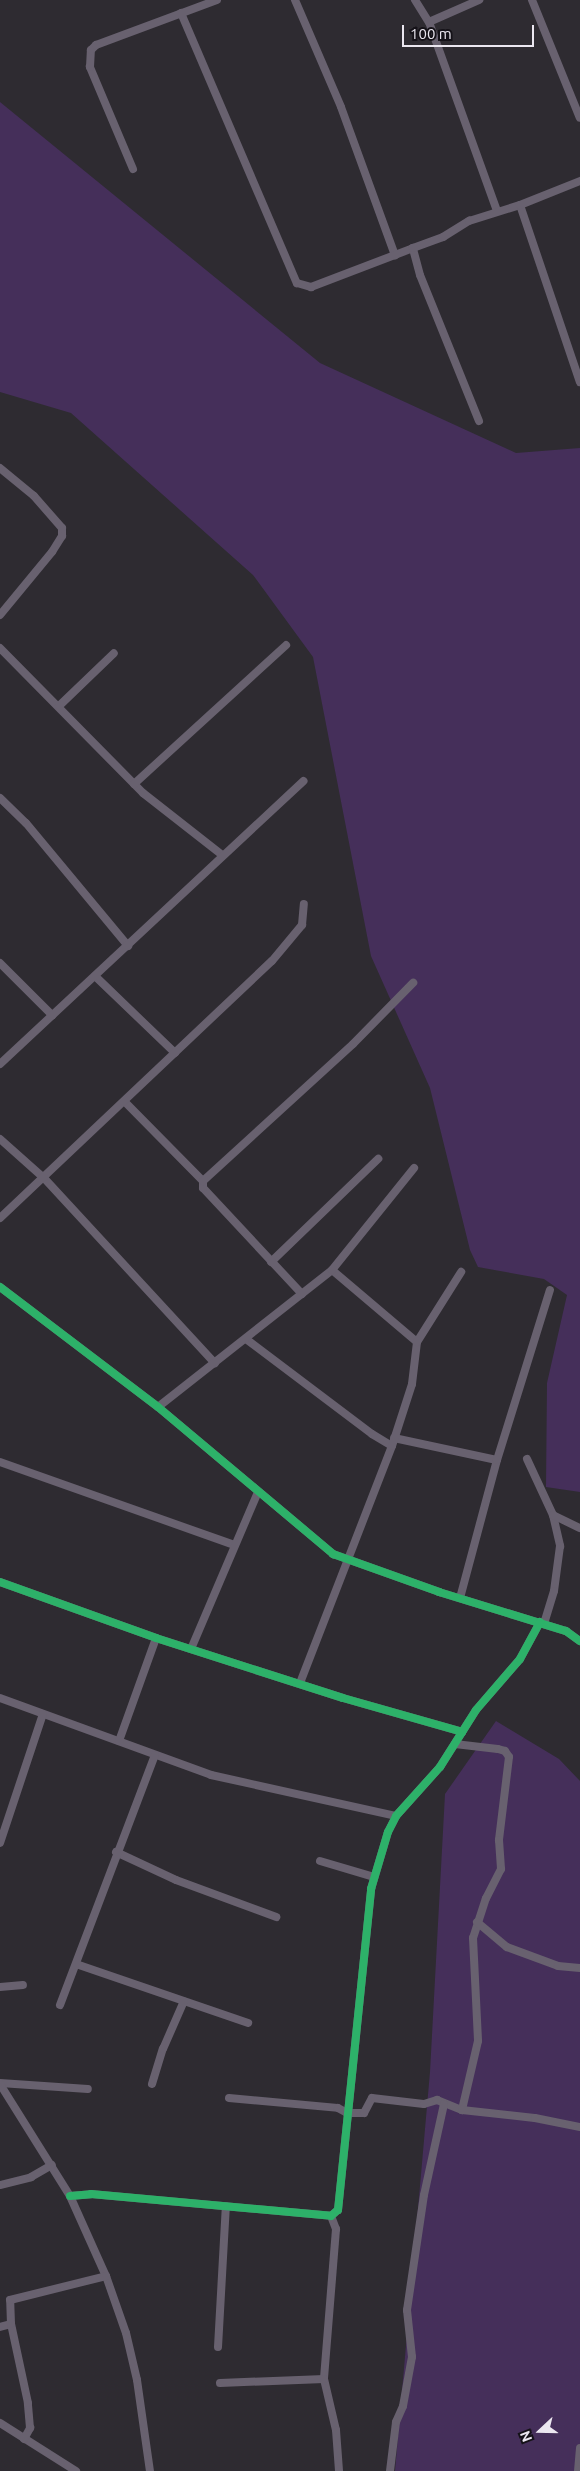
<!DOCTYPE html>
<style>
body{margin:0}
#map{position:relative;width:580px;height:2471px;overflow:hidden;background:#2e2b31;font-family:Ubuntu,sans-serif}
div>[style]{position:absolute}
.green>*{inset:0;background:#452f5a}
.street>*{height:8px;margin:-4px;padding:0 4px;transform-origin:4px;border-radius:4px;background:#68616f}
.cycleway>*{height:8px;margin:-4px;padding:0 4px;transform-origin:4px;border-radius:4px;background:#2db169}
span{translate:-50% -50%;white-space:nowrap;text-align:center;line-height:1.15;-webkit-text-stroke:5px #151218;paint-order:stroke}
.north{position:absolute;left:515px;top:2406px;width:50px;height:50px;-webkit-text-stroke:4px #151218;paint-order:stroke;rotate:249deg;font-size:14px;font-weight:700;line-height:20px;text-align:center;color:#ebe7f0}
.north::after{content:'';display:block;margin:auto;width:18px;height:22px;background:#ebe7f0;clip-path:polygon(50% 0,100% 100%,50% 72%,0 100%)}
.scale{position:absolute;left:402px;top:25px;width:132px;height:22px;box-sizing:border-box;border:2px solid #ebe7f0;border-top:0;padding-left:6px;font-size:15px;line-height:18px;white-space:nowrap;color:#ebe7f0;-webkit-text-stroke:4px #151218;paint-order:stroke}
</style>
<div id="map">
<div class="green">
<i style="clip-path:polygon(0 102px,320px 363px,516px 453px,580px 448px,580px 1492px,546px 1487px,547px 1383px,567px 1295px,544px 1279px,478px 1267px,470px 1250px,430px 1088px,371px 956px,313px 657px,253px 575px,71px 413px,0 392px)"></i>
<i style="clip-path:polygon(496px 1721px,559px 1759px,580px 1781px,580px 2471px,395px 2471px,430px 2072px,445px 1794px)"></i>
</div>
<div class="street">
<i style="left:295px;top:0;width:116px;rotate:66.7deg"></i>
<i style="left:341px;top:107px;width:158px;rotate:70deg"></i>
<i style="left:415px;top:0;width:26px;rotate:58deg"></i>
<i style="left:429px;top:22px;width:201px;rotate:70.2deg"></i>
<i style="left:532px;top:0;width:127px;rotate:67.9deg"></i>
<i style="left:181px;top:13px;width:294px;rotate:66.8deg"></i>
<i style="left:297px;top:283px;width:15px;rotate:16deg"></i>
<i style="left:311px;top:287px;width:109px;rotate:-20.9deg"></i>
<i style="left:429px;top:22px;width:55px;rotate:-23.7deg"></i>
<i style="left:133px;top:169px;width:111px;rotate:-112.9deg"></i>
<i style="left:90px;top:67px;width:17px;rotate:-87deg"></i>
<i style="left:91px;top:50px;width:7px;rotate:-45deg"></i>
<i style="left:96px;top:45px;width:129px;rotate:-20.4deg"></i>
<i style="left:520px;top:205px;width:187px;rotate:71.3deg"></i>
<i style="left:479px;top:421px;width:157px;rotate:-112deg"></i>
<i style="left:420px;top:275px;width:28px;rotate:-105deg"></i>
<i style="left:413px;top:248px;width:32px;rotate:-20deg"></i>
<i style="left:443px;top:237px;width:31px;rotate:-32deg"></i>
<i style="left:469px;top:221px;width:53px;rotate:-17.4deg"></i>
<i style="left:520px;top:205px;width:65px;rotate:-21.8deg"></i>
<i style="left:0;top:615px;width:82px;rotate:-50.5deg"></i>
<i style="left:52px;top:552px;width:19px;rotate:-58deg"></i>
<i style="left:62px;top:536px;width:8px;rotate:-90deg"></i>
<i style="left:62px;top:528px;width:43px;rotate:-131.2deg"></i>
<i style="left:34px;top:496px;width:44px;rotate:-140.5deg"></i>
<i style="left:0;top:648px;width:204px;rotate:45.4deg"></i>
<i style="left:143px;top:793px;width:100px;rotate:38.1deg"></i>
<i style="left:59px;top:706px;width:76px;rotate:-43.9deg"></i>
<i style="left:134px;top:784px;width:206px;rotate:-42.4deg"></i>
<i style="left:0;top:798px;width:36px;rotate:44deg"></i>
<i style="left:26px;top:823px;width:160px;rotate:50.3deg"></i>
<i style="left:0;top:963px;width:74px;rotate:45deg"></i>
<i style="left:95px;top:976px;width:111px;rotate:43.9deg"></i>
<i style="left:0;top:1064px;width:415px;rotate:-43deg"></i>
<i style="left:125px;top:1102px;width:111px;rotate:45.4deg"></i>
<i style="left:0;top:1139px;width:59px;rotate:41.6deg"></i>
<i style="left:44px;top:1178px;width:252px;rotate:47.3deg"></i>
<i style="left:0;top:1218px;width:374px;rotate:-43.4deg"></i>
<i style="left:272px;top:961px;width:47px;rotate:-50.2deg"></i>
<i style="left:302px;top:925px;width:21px;rotate:-85deg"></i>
<i style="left:271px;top:1262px;width:149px;rotate:-43.9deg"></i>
<i style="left:332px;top:1270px;width:111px;rotate:40.3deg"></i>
<i style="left:0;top:1287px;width:198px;rotate:37.2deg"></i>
<i style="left:158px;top:1407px;width:229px;rotate:40deg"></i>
<i style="left:333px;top:1554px;width:113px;rotate:19.7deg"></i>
<i style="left:439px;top:1592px;width:133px;rotate:17.1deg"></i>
<i style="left:566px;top:1631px;width:17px;rotate:36deg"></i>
<i style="left:302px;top:1294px;width:145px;rotate:-133deg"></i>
<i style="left:203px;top:1188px;width:7px;rotate:-90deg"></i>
<i style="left:203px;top:1181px;width:203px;rotate:-42.4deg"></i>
<i style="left:353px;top:1044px;width:86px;rotate:-45.5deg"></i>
<i style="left:246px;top:1339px;width:158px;rotate:37deg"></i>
<i style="left:372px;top:1434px;width:23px;rotate:31deg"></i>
<i style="left:158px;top:1407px;width:221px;rotate:-38.2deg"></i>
<i style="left:332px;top:1270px;width:131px;rotate:-51.2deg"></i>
<i style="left:394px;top:1438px;width:105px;rotate:12.1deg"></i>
<i style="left:527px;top:1459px;width:62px;rotate:65.1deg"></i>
<i style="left:553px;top:1515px;width:32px;rotate:77deg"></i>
<i style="left:560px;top:1546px;width:45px;rotate:97.6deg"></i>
<i style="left:554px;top:1591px;width:34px;rotate:107deg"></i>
<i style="left:0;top:1462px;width:249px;rotate:19.5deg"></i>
<i style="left:553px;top:1515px;width:30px;rotate:26deg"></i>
<i style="left:0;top:1582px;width:166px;rotate:19.7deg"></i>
<i style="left:156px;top:1638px;width:196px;rotate:17.8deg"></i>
<i style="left:343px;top:1698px;width:124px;rotate:15.9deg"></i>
<i style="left:460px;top:1598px;width:143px;rotate:-75deg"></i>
<i style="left:497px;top:1460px;width:178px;rotate:-72.7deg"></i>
<i style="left:191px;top:1649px;width:171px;rotate:-66.9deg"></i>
<i style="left:300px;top:1683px;width:254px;rotate:-68.8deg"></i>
<i style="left:392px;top:1446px;width:65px;rotate:-72.1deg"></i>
<i style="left:412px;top:1384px;width:42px;rotate:-83.2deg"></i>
<i style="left:417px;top:1342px;width:83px;rotate:-57.8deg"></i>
<i style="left:0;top:1698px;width:225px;rotate:20deg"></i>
<i style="left:211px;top:1775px;width:189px;rotate:12.5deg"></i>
<i style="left:119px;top:1741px;width:109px;rotate:-70.2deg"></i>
<i style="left:455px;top:1744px;width:43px;rotate:6.6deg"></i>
<i style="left:498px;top:1749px;width:7px;rotate:16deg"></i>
<i style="left:505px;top:1751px;width:7px;rotate:56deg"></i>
<i style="left:509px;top:1757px;width:84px;rotate:96.9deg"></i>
<i style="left:499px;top:1840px;width:29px;rotate:86deg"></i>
<i style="left:501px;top:1869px;width:33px;rotate:117deg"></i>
<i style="left:486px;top:1898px;width:42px;rotate:108deg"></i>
<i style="left:473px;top:1938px;width:103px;rotate:87.2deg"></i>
<i style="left:478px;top:2041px;width:71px;rotate:103.1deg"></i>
<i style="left:0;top:1843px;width:136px;rotate:-71.6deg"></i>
<i style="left:116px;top:1852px;width:66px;rotate:25deg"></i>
<i style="left:176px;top:1880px;width:107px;rotate:20.3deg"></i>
<i style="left:320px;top:1861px;width:56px;rotate:16.5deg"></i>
<i style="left:477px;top:1922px;width:39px;rotate:40deg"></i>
<i style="left:507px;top:1947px;width:54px;rotate:20.4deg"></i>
<i style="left:558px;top:1966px;width:22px;rotate:5deg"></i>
<i style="left:76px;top:1964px;width:182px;rotate:18.9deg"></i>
<i style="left:0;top:1987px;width:23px;rotate:-5deg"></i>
<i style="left:60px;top:2005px;width:267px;rotate:-69.2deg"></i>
<i style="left:0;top:2083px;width:88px;rotate:3.9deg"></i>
<i style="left:0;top:2084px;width:132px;rotate:58deg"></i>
<i style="left:70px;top:2196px;width:88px;rotate:65.8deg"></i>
<i style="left:106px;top:2276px;width:60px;rotate:70.7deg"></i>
<i style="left:126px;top:2333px;width:48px;rotate:76.8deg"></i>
<i style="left:137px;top:2380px;width:92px;rotate:81.9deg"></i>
<i style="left:152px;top:2084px;width:37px;rotate:-73deg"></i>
<i style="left:163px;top:2049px;width:52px;rotate:-66.4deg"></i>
<i style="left:229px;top:2098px;width:109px;rotate:5.2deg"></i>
<i style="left:338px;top:2108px;width:10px;rotate:29deg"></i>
<i style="left:347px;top:2113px;width:17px"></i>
<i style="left:364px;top:2113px;width:17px;rotate:-62deg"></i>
<i style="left:372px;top:2098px;width:52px;rotate:6.6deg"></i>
<i style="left:424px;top:2104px;width:14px;rotate:-17deg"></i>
<i style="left:437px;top:2100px;width:27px;rotate:22deg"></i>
<i style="left:462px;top:2110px;width:73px;rotate:6.3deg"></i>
<i style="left:535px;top:2118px;width:46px;rotate:11.3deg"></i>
<i style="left:0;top:2185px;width:32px;rotate:-14deg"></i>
<i style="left:31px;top:2177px;width:24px;rotate:-30deg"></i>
<i style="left:70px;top:2196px;width:21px;rotate:-5deg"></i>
<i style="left:91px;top:2194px;width:241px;rotate:5.2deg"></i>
<i style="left:331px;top:2216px;width:9px;rotate:-41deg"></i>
<i style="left:338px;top:2210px;width:323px;rotate:-84.1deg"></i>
<i style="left:371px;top:1889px;width:59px;rotate:-73.4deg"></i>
<i style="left:388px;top:1832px;width:18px;rotate:-63deg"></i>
<i style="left:396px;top:1816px;width:66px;rotate:-48.1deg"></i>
<i style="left:440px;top:1767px;width:67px;rotate:-57.7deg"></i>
<i style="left:476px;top:1710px;width:67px;rotate:-49.2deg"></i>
<i style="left:520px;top:1659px;width:42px;rotate:-61.6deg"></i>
<i style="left:331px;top:2216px;width:14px;rotate:69deg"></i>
<i style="left:336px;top:2229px;width:150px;rotate:94.6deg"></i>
<i style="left:324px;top:2379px;width:52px;rotate:76.8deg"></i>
<i style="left:336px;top:2430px;width:41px;rotate:85.8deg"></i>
<i style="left:0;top:2327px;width:11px;rotate:-15deg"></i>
<i style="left:218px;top:2347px;width:141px;rotate:-86.8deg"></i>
<i style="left:220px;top:2383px;width:104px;rotate:-2.2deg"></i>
<i style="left:0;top:2423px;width:90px;rotate:32.3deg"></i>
<i style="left:24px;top:2439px;width:13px;rotate:-61deg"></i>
<i style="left:30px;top:2428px;width:25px;rotate:-95deg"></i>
<i style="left:28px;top:2403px;width:81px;rotate:-102.1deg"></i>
<i style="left:11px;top:2324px;width:24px;rotate:-92deg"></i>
<i style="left:10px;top:2300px;width:99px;rotate:-14deg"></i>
<i style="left:390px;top:2471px;width:49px;rotate:-83deg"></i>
<i style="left:396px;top:2422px;width:17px;rotate:-66deg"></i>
<i style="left:403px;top:2406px;width:50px;rotate:-79.6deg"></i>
<i style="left:412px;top:2357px;width:47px;rotate:-96.1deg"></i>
<i style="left:407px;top:2310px;width:116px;rotate:-81.6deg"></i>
<i style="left:424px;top:2195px;width:93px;rotate:-77.6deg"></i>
<i style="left:578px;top:2471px;width:23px;rotate:-85deg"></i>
</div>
<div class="cycleway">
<i style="left:0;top:1287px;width:198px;rotate:37.2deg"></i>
<i style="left:158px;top:1407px;width:229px;rotate:40deg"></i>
<i style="left:333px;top:1554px;width:113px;rotate:19.7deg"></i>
<i style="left:439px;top:1592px;width:133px;rotate:17.1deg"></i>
<i style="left:566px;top:1631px;width:17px;rotate:36deg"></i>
<i style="left:0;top:1582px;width:166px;rotate:19.7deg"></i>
<i style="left:156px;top:1638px;width:196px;rotate:17.8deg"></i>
<i style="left:343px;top:1698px;width:124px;rotate:15.9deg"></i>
<i style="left:70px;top:2196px;width:21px;rotate:-5deg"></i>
<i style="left:91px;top:2194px;width:241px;rotate:5.2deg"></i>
<i style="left:331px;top:2216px;width:9px;rotate:-41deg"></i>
<i style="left:338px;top:2210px;width:323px;rotate:-84.1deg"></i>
<i style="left:371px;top:1889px;width:59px;rotate:-73.4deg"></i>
<i style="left:388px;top:1832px;width:18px;rotate:-63deg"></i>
<i style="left:396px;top:1816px;width:66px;rotate:-48.1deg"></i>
<i style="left:440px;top:1767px;width:67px;rotate:-57.7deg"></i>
<i style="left:476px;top:1710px;width:67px;rotate:-49.2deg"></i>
<i style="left:520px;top:1659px;width:42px;rotate:-61.6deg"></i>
</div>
<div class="north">N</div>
<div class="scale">100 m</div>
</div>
